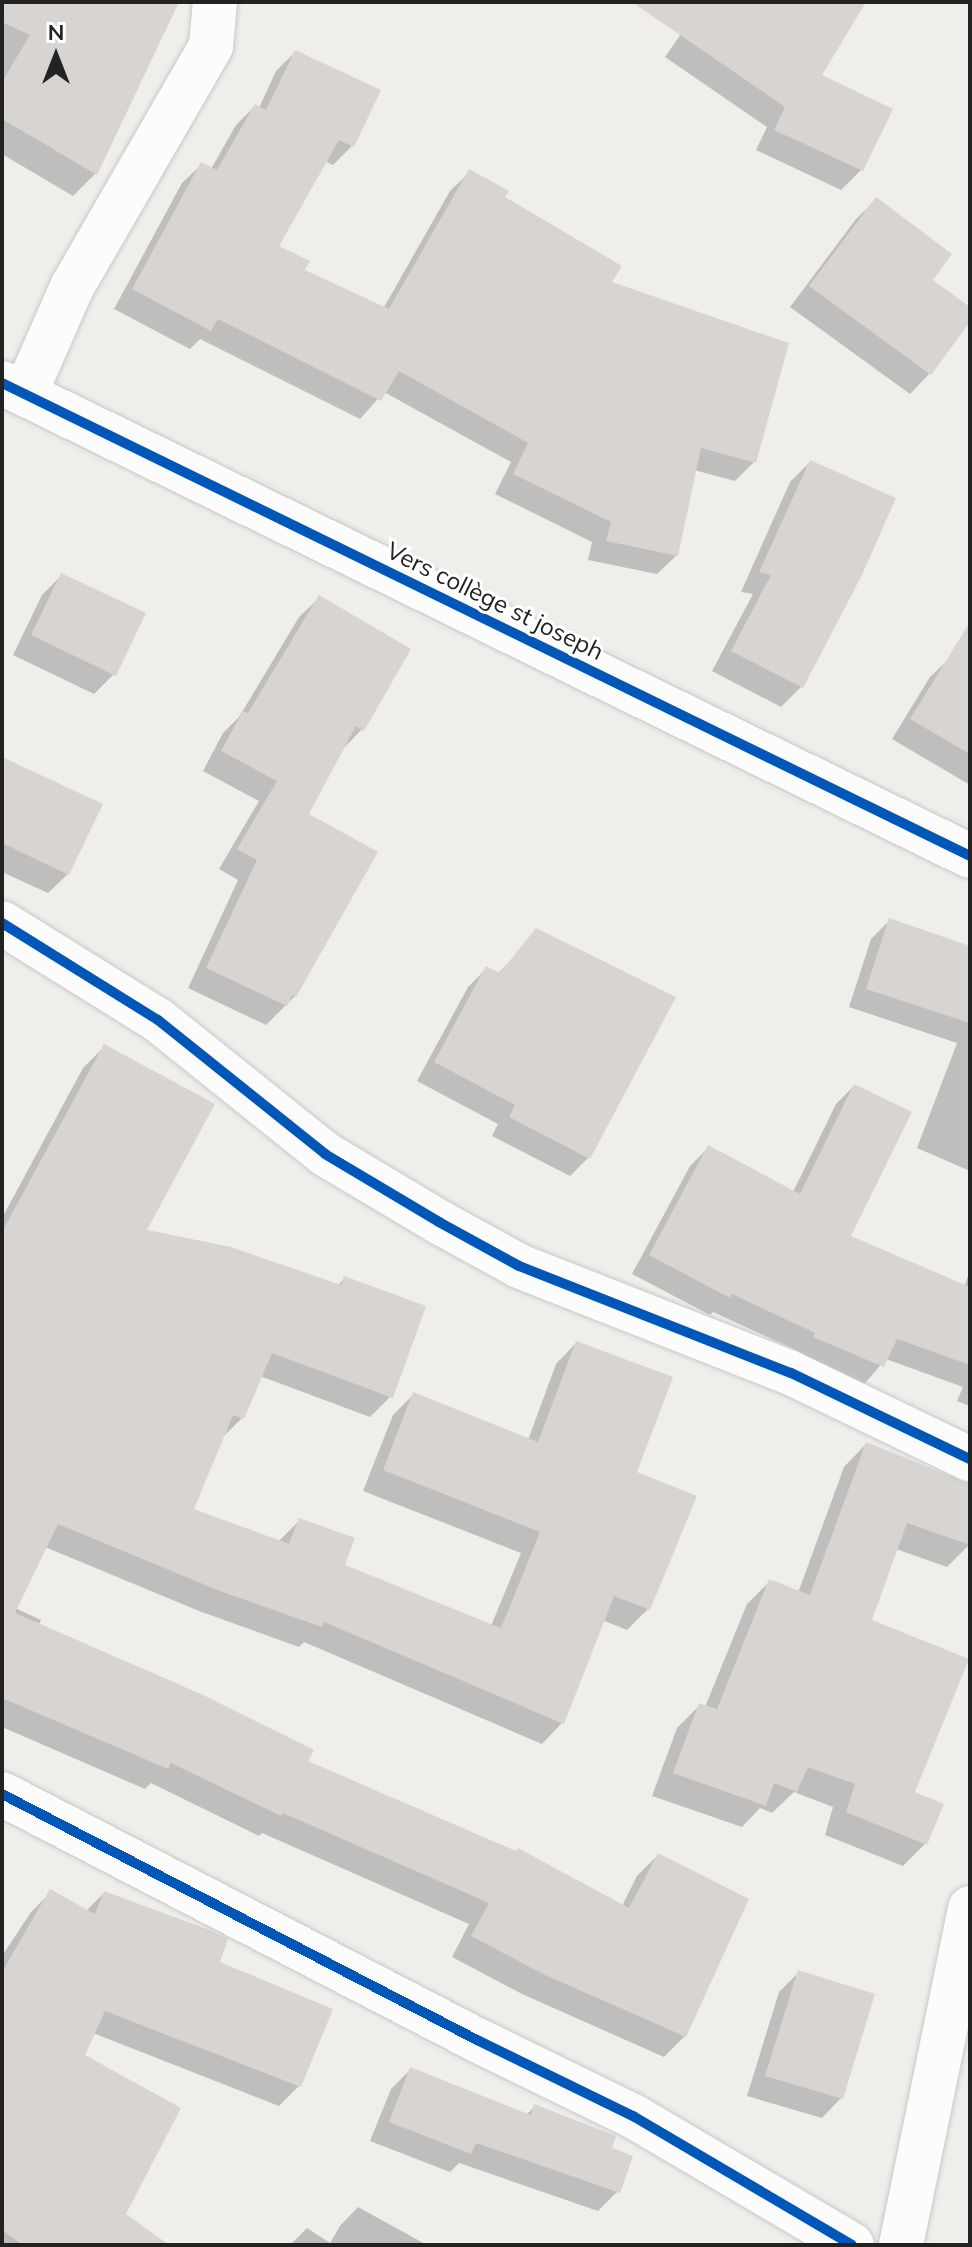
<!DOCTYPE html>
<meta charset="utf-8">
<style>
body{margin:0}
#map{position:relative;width:972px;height:2247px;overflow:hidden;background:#f0eeeb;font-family:Mulish,sans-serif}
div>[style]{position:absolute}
.shadow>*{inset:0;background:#0003}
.building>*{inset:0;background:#d7d4d2}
.roads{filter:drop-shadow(0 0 2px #c9c8c7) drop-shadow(0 0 2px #c9c8c7)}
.street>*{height:44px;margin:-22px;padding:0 22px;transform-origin:22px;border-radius:22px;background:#fdfcfc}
.cycleway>*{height:10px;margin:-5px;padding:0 5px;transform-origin:5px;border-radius:5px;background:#0057b8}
span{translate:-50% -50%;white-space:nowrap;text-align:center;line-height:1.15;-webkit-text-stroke:6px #fff;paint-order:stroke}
.street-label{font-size:24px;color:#222}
.frame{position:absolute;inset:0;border:4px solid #222;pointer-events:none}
.north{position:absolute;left:16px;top:16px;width:80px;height:80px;-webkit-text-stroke:6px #fff;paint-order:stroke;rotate:0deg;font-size:22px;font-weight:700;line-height:32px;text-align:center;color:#222}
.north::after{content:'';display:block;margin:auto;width:28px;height:36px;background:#222;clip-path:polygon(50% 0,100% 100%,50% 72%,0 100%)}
</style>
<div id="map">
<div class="shadow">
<i style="clip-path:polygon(2px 2px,162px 2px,95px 174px,73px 196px,2px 154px)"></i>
<i style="clip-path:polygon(703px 2px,864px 2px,819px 76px,891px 110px,861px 170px,841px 190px,756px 150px,767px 127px,665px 57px)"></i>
<i style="clip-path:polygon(295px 52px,352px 146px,333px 165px,325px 161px,276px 247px,302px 271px,383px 309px,450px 191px,470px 172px,610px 283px,754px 462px,735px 481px,694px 470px,677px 555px,657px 574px,588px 560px,592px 542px,495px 494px,511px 462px,384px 392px,360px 419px,200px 339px,190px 349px,114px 309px,182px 183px,202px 164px,211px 169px,236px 125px,255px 106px,259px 108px,276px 71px)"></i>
<i style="clip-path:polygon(876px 200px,930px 281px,970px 310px,970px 319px,929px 374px,910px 394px,790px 307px,856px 219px)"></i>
<i style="clip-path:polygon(810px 462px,860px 576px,801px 687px,781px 707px,712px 671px,753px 594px,741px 592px,790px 482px)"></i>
<i style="clip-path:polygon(62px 575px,114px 674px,94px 694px,13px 655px,42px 595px)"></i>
<i style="clip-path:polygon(319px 598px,362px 729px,343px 749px,306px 815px,295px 996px,266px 1025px,188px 988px,238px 880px,219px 869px,259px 801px,203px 771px,223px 733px,239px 717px,299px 617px)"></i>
<i style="clip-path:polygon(950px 658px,970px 669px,970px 785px,892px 739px,930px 677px)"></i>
<i style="clip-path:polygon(2px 772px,68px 874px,48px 893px,2px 872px)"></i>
<i style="clip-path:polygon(890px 920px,970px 957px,970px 1171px,917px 1148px,957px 1043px,849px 1007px,871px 939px)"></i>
<i style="clip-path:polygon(537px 931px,673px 997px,588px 1158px,570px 1176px,492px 1136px,498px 1124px,417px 1081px,468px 987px,487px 968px,498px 974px)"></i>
<i style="clip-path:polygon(104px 1047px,144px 1232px,337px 1286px,345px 1278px,391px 1396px,370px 1417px,260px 1376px,242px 1418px,221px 1439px,192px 1510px,278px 1542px,299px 1521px,342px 1566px,491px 1626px,521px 1553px,363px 1491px,393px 1415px,414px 1394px,528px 1440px,556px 1364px,576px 1343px,635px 1473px,694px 1497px,648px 1609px,627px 1630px,602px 1620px,562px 1723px,542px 1744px,304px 1642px,299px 1647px,199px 1611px,45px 1547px,15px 1608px,41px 1620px,39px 1625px,305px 1762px,622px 1906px,637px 1876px,658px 1855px,685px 2036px,664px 2057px,522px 1994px,452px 1957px,469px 1924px,262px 1833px,259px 1836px,151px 1783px,145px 1789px,2px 1727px,2px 1218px,83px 1068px)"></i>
<i style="clip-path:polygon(854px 1086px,848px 1237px,964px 1287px,970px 1270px,970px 1406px,957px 1401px,963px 1387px,886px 1359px,864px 1384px,796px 1355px,798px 1351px,713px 1312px,710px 1315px,632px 1274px,690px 1166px,708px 1148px,793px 1192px,836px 1104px)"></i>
<i style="clip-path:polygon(866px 1444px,959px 1484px,970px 1484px,969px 1545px,947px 1567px,896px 1549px,870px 1621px,925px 1844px,903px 1866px,825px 1835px,833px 1807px,794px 1792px,772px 1813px,760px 1808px,742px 1827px,652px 1796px,677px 1728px,700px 1705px,705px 1707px,747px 1604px,770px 1581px,798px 1593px,844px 1467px)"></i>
<i style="clip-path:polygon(51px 1892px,86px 1911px,104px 1893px,218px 1963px,299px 2086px,279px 2106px,93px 2033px,82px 2056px,124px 2215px,166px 2245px,2px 2245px,2px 1956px,31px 1912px)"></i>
<i style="clip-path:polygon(798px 1973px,841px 2098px,822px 2118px,747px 2096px,779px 1992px)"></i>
<i style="clip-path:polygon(411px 2069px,526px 2115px,535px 2106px,618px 2191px,598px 2211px,459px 2163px,450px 2172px,370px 2141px,391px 2089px)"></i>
<i style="clip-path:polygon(358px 2207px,427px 2245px,290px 2245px,307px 2228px,330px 2243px,340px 2226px)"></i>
</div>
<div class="building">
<i style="clip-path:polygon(2px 2px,179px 2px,97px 175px,2px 119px,2px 82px,30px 35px,2px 22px)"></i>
<i style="clip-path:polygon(632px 2px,866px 2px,822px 75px,893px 109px,863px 171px,774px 130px,785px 107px)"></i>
<i style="clip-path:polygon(295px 50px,381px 90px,354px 147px,339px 140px,279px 246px,310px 261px,305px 270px,389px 309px,469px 169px,509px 191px,505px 197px,622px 266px,612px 282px,789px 343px,756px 463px,701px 448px,678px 556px,606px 541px,611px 522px,513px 474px,528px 443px,399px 371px,381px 401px,218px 319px,211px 331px,132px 289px,201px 162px,217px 170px,255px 104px,266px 110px)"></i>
<i style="clip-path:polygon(876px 197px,952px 254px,933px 280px,970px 307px,970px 322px,931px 375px,809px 286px)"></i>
<i style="clip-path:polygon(810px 460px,896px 498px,861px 577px,803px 688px,731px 651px,771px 575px,759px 572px)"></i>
<i style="clip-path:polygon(61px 573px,146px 613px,116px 676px,31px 635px)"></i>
<i style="clip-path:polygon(319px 595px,411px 649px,364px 731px,356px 726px,309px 814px,378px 852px,296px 997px,292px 995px,287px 1006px,206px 968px,257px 860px,237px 849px,277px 781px,221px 751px,243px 711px,248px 713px)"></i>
<i style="clip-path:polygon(970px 622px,970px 754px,910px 719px)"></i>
<i style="clip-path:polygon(2px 757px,103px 804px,69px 875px,2px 843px)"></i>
<i style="clip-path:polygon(889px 918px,970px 946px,970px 1023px,866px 989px)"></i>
<i style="clip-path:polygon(536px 928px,676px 997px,590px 1159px,509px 1117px,515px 1105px,434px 1062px,486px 966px,500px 973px)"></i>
<i style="clip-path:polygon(104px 1044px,215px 1104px,147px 1230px,231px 1247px,341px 1285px,344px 1276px,426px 1306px,393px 1398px,272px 1353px,244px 1419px,233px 1415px,194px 1509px,289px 1544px,299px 1518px,355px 1538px,345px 1565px,501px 1628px,540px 1532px,383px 1470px,413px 1392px,538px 1442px,576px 1341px,673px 1377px,637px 1472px,697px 1496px,650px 1610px,614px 1596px,564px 1724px,324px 1622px,322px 1627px,220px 1591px,58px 1524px,15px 1613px,201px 1694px,314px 1750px,308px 1761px,516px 1851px,518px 1848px,629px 1908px,658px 1853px,749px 1899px,686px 2037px,543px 1974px,471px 1936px,489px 1903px,283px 1813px,281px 1816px,171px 1763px,168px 1769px,2px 1698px,2px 1232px)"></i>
<i style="clip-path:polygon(854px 1084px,912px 1112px,851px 1236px,970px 1287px,970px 1365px,897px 1339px,884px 1367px,813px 1337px,815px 1333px,732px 1294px,730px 1298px,649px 1255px,708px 1145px,800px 1194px)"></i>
<i style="clip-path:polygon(866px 1442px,970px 1484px,970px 1545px,907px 1523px,872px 1620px,969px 1659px,915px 1792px,944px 1804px,927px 1845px,846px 1812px,855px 1784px,808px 1767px,797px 1792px,774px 1783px,766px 1806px,673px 1773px,699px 1703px,717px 1709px,769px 1579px,810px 1595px)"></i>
<i style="clip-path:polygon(50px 1889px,95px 1914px,104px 1891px,212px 1931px,228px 1939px,220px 1962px,333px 2009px,301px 2087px,105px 2011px,85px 2055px,181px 2108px,126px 2214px,169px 2245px,23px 2245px,2px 2230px,2px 1972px)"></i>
<i style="clip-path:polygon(798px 1970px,875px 1994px,843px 2099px,765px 2076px)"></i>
<i style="clip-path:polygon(410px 2067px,531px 2115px,534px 2104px,616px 2136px,612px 2148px,633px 2156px,620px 2193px,476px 2143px,471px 2154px,389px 2122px)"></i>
</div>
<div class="roads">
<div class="street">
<i style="left:2px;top:383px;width:1077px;rotate:26.04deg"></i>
<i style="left:25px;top:394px;width:117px;rotate:-66.3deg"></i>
<i style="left:72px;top:287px;width:278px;rotate:-60deg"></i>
<i style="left:211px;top:46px;width:44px;rotate:-84.8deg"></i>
<i style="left:2px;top:923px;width:184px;rotate:31.9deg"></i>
<i style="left:158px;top:1020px;width:214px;rotate:38.7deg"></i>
<i style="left:325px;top:1154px;width:133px;rotate:30.8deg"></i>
<i style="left:439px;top:1222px;width:91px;rotate:28.8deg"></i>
<i style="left:519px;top:1266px;width:292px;rotate:21.5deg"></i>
<i style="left:791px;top:1373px;width:199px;rotate:25.7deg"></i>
<i style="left:2px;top:1794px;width:535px;rotate:27.38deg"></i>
<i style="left:477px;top:2040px;width:174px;rotate:26deg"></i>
<i style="left:633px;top:2116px;width:254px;rotate:30.5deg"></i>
<i style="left:901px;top:2245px;width:344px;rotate:-78.4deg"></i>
</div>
</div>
<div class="cycleway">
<i style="left:2px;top:383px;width:1077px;rotate:26.04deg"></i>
<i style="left:2px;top:923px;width:184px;rotate:31.9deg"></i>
<i style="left:158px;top:1020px;width:214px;rotate:38.7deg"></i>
<i style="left:325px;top:1154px;width:133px;rotate:30.8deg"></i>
<i style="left:439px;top:1222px;width:91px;rotate:28.8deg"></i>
<i style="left:519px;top:1266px;width:292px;rotate:21.5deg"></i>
<i style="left:791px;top:1373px;width:199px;rotate:25.7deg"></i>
<i style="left:2px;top:1794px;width:535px;rotate:27.38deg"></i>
<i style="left:477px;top:2040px;width:174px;rotate:26deg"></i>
<i style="left:633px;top:2116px;width:254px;rotate:30.5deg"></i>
</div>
<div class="street-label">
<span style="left:495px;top:601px;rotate:26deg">Vers collège st joseph</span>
</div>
<div class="frame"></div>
<div class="north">N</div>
</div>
